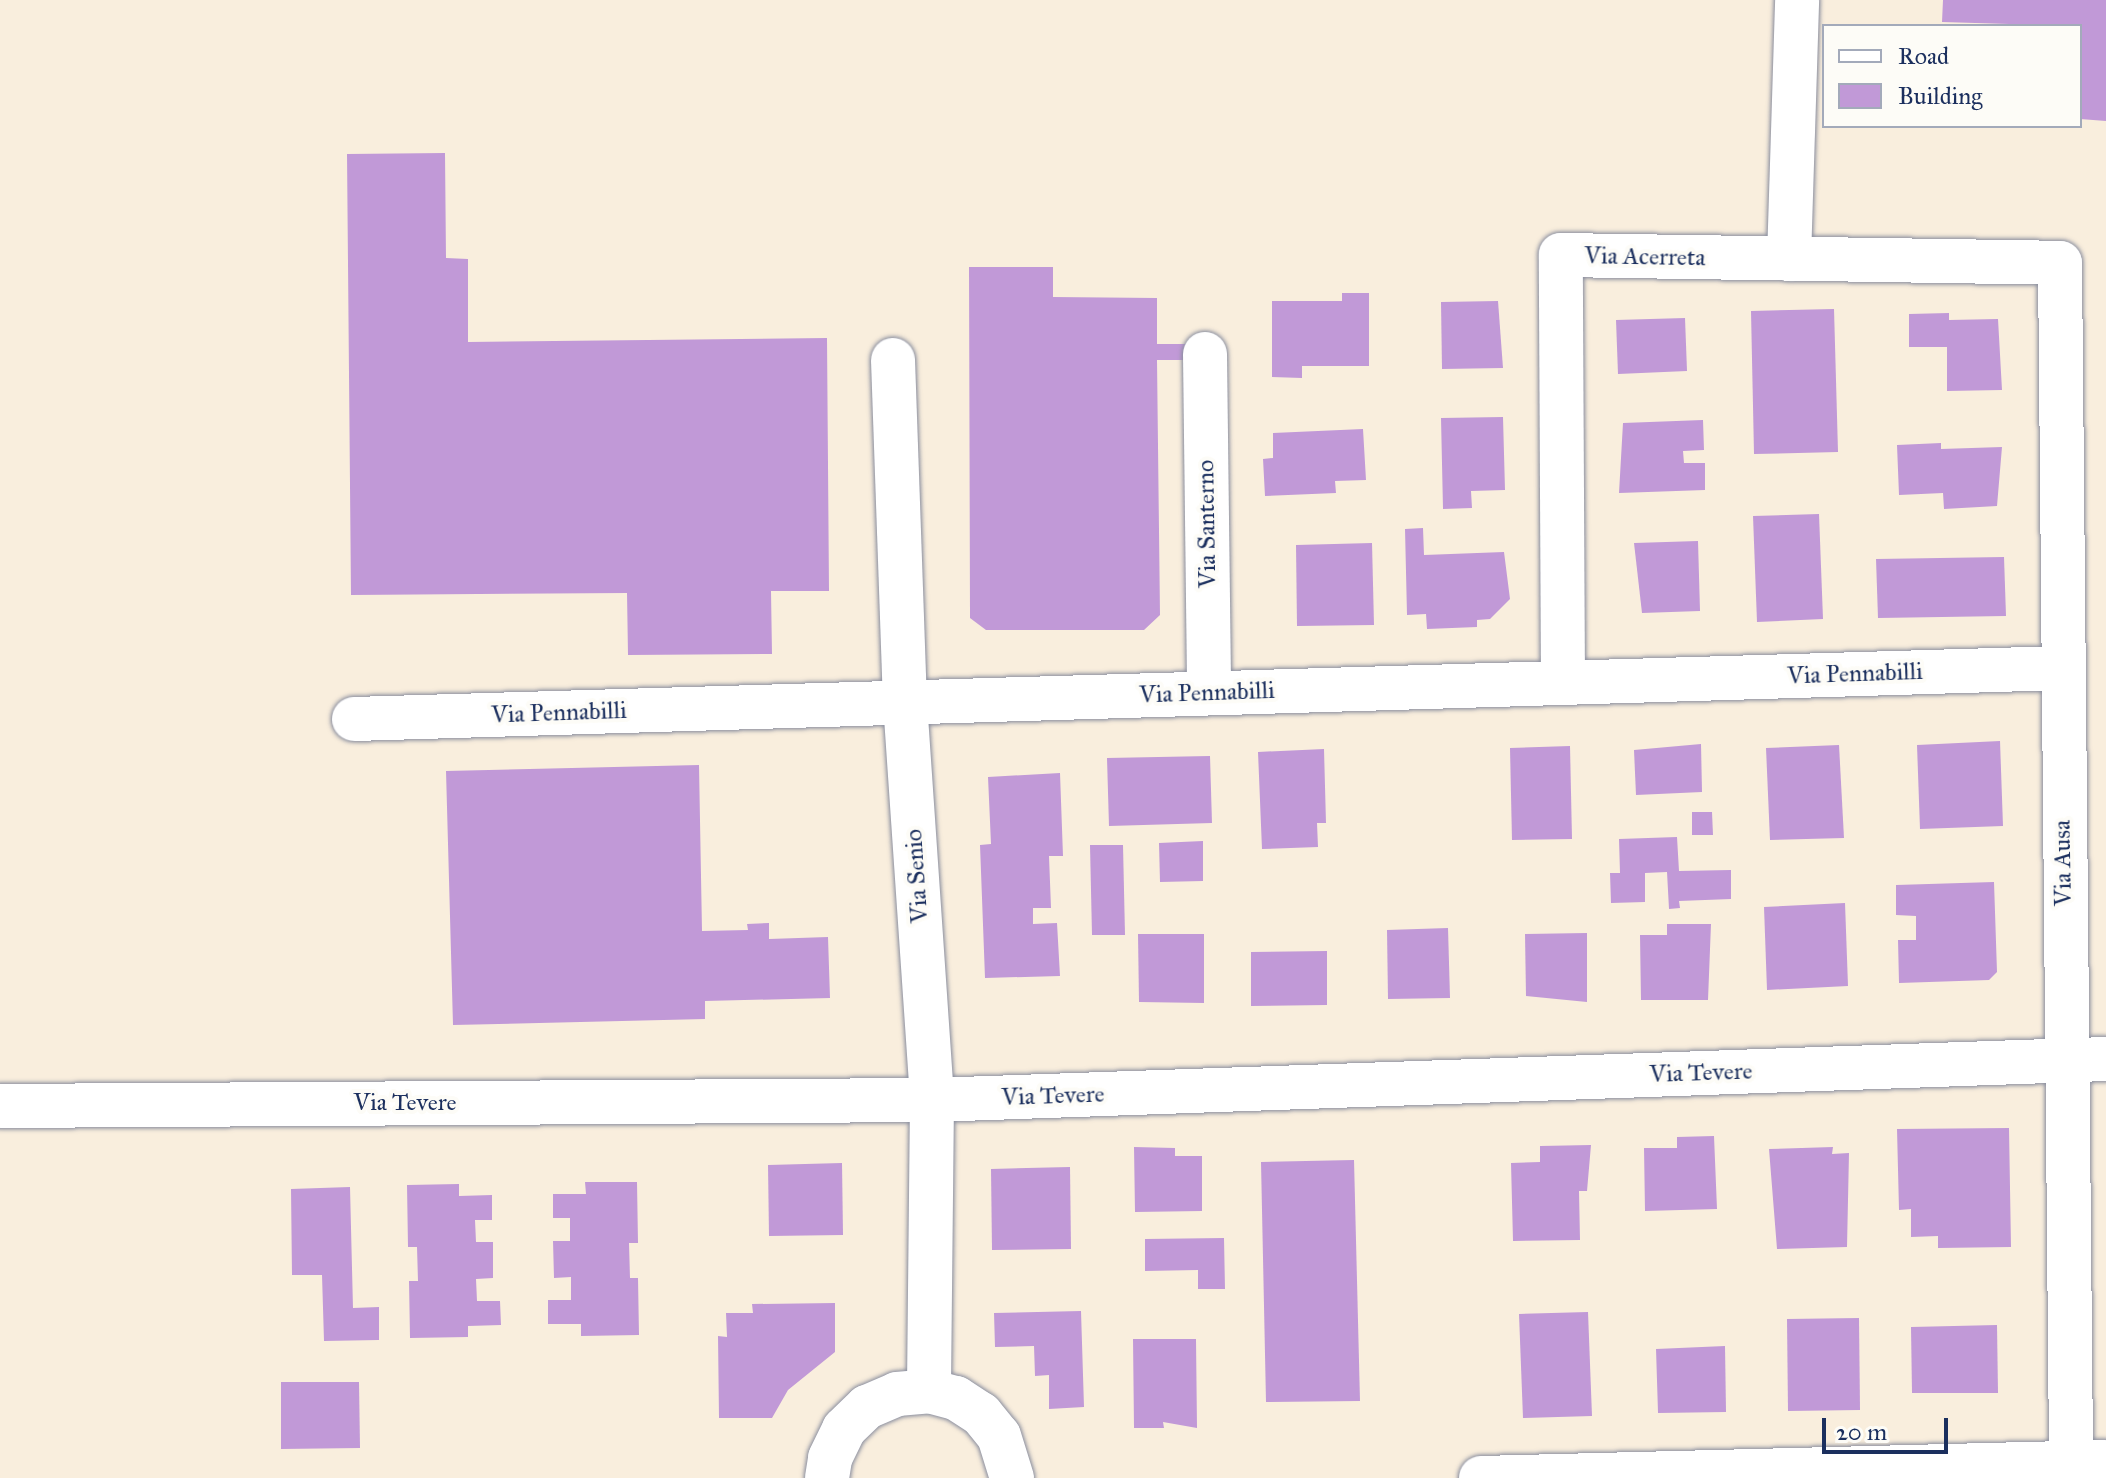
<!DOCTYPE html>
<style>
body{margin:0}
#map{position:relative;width:2106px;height:1478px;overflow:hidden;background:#f9eedd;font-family:"IM FELL Great Primer",serif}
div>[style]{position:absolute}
.building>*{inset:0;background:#c199d7}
.roads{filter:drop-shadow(0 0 2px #8a8e9e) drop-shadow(0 0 2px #8a8e9e)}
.street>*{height:44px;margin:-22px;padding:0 22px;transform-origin:22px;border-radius:22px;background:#fff}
span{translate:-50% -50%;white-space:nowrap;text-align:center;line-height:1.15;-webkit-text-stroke:8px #fdfcf7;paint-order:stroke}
.street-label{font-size:24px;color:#1b2f5e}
.legend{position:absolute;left:1822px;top:24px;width:260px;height:104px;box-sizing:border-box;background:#fdfcf7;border:2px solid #a3aaba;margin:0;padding:10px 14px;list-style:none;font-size:24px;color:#1b2f5e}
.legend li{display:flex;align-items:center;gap:16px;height:40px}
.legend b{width:40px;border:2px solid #a3aaba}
.scale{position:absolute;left:1822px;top:1418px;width:126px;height:36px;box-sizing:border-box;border:4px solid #1b2f5e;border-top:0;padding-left:10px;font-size:24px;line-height:28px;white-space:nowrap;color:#1b2f5e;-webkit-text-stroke:6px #fdfcf7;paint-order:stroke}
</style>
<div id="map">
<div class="building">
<i style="clip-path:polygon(1943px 0,2106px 0,2106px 121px,2080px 119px,2080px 26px,1942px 22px)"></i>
<i style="clip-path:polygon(445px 153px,446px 258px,468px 259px,468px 342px,827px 338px,829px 591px,771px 591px,772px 654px,628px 655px,627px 593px,351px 595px,347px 154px)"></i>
<i style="clip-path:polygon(969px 267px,1053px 267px,1053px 297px,1157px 298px,1157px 344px,1187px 344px,1186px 360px,1157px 360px,1160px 615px,1144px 630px,986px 630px,970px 618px)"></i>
<i style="clip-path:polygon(1342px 293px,1369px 293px,1369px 366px,1302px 366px,1302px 378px,1272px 377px,1272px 301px,1342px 301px)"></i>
<i style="clip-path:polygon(1498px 301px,1503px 368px,1442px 369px,1441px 302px)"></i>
<i style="clip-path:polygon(1834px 309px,1838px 452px,1754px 454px,1751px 311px)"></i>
<i style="clip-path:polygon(1949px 313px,1949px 320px,1998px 319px,2002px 390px,1947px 391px,1947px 347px,1909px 347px,1909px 314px)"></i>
<i style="clip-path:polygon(1685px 318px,1687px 371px,1618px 374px,1616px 320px)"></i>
<i style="clip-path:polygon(1503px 417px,1505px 490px,1471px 491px,1472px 508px,1443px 509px,1441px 418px)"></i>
<i style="clip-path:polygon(1703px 420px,1704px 450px,1683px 451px,1684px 463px,1705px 463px,1705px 490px,1619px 493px,1623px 423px)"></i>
<i style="clip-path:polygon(1363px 429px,1366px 480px,1335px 481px,1336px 493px,1265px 496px,1263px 459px,1273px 458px,1273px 433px)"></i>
<i style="clip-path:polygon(1941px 443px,1941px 449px,2002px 447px,1997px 506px,1944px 509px,1943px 493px,1899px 495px,1897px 445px)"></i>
<i style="clip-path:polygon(1819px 514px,1823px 619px,1757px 622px,1753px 516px)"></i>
<i style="clip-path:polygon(1423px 528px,1424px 555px,1504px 552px,1510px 599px,1490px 619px,1477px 620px,1477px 627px,1427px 629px,1426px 614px,1407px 615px,1405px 529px)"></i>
<i style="clip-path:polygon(1698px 541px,1700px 611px,1642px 613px,1634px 543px)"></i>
<i style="clip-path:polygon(1372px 543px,1374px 625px,1297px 626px,1296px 545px)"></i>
<i style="clip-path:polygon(2004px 557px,2006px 616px,1878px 618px,1876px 559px)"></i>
<i style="clip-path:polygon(2000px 741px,2003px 826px,1920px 829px,1917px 745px)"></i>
<i style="clip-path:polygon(1701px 744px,1702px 792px,1636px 795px,1634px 750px)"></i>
<i style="clip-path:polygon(1839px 745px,1844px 838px,1770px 840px,1766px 748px)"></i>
<i style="clip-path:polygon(1570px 746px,1572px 839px,1512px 840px,1510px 748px)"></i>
<i style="clip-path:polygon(1324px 749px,1326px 823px,1317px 823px,1318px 847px,1262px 849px,1258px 752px)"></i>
<i style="clip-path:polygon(1210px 756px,1212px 823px,1109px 826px,1107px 758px)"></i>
<i style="clip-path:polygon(699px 765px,702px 931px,748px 930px,747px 924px,769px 923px,769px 939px,828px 937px,830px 998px,705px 1001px,705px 1019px,453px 1025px,446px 771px)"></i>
<i style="clip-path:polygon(1060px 773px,1063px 856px,1049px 856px,1051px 908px,1033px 908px,1033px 924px,1057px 923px,1060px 976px,985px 978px,980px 845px,991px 844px,988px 777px)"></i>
<i style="clip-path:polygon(1692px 812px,1712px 812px,1713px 835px,1692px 835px)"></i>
<i style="clip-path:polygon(1677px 837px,1679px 871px,1731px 870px,1731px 899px,1679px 901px,1680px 908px,1669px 909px,1667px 872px,1645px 873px,1645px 902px,1611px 903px,1610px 873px,1620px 873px,1619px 839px)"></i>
<i style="clip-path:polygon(1203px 841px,1203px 881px,1160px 882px,1159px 843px)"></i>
<i style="clip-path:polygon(1090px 845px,1123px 845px,1125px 935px,1092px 935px)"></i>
<i style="clip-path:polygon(1994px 882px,1997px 972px,1989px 980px,1899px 983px,1898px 940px,1916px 940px,1916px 916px,1896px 915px,1896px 885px)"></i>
<i style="clip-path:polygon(1845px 903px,1848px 986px,1767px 990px,1764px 907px)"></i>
<i style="clip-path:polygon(1667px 924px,1711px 924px,1708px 1000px,1641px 1000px,1640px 935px,1667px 935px)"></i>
<i style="clip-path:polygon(1448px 928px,1450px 998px,1388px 999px,1387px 930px)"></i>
<i style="clip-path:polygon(1587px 933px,1587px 1002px,1526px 996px,1525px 934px)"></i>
<i style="clip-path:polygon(1138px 934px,1204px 934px,1204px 1003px,1139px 1002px)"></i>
<i style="clip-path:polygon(1327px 951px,1327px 1005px,1251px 1006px,1251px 952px)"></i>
<i style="clip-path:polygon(2009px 1128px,2011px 1247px,1938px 1248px,1938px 1236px,1911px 1237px,1911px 1209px,1899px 1210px,1897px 1129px)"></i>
<i style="clip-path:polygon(1714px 1136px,1717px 1209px,1645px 1211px,1644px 1148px,1677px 1148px,1677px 1137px)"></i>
<i style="clip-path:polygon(1591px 1145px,1587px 1191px,1579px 1191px,1580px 1240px,1513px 1241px,1511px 1163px,1540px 1162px,1540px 1146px)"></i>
<i style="clip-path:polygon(1134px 1147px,1175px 1148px,1175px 1156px,1202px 1156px,1202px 1211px,1135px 1212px)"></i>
<i style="clip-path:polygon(1833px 1147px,1832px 1154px,1849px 1153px,1847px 1247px,1777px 1249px,1769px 1149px)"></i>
<i style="clip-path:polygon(1354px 1160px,1360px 1401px,1266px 1402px,1261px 1162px)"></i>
<i style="clip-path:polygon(842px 1163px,843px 1235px,769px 1236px,768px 1165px)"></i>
<i style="clip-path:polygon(1070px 1167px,1071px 1249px,992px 1250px,991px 1169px)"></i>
<i style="clip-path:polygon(585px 1182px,637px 1182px,638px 1243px,629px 1243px,630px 1278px,638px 1278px,639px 1335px,581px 1336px,581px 1324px,548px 1324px,548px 1300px,571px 1300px,571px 1277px,554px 1278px,553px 1241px,570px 1241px,570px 1218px,553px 1218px,553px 1194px,586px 1194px)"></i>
<i style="clip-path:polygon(459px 1184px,459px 1196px,492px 1195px,492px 1220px,475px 1220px,476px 1242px,493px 1242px,493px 1278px,476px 1279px,477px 1301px,500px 1301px,501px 1325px,468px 1326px,468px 1337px,410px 1338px,409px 1281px,418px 1281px,417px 1247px,408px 1247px,407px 1185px)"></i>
<i style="clip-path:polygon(350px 1187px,353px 1308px,379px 1307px,379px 1340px,324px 1341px,322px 1275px,292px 1275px,291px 1189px)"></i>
<i style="clip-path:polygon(1224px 1238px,1225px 1289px,1198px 1289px,1198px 1270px,1145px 1271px,1145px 1239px)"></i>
<i style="clip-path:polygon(835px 1303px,835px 1352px,788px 1390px,772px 1418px,719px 1418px,718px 1336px,727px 1337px,726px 1313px,753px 1313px,752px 1304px)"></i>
<i style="clip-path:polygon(1081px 1311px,1084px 1407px,1049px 1409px,1049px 1375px,1035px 1376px,1034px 1346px,995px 1347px,994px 1313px)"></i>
<i style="clip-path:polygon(1588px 1312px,1592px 1416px,1523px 1418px,1519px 1314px)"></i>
<i style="clip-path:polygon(1859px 1318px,1860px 1410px,1788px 1411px,1787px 1319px)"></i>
<i style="clip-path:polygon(1997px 1325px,1998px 1393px,1912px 1393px,1911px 1327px)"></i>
<i style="clip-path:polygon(1133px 1339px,1196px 1339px,1197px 1428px,1163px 1422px,1164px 1428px,1134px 1428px)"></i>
<i style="clip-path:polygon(1725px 1346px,1726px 1412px,1658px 1413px,1656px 1349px)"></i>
<i style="clip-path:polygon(281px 1382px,359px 1382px,360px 1448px,281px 1449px)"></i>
</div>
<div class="roads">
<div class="street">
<i style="left:1789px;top:259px;width:259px;rotate:-88.2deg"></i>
<i style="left:1205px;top:354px;width:339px;rotate:89.3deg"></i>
<i style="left:893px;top:360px;width:342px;rotate:88deg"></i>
<i style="left:905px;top:702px;width:399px;rotate:86.1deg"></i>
<i style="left:932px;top:1100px;width:291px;rotate:90.6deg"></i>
<i style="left:1563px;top:683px;width:428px;rotate:-90.3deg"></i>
<i style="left:1561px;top:255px;width:499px;rotate:0.9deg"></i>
<i style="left:2060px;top:263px;width:1200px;rotate:89.47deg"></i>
<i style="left:354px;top:719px;width:1707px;rotate:-1.71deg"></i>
<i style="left:0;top:1106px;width:932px;rotate:-0.37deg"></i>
<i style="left:932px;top:1100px;width:1175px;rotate:-2deg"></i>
<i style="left:827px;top:1478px;width:20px;rotate:-81deg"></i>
<i style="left:830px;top:1458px;width:32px;rotate:-64deg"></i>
<i style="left:844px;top:1429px;width:32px;rotate:-44deg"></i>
<i style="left:867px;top:1407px;width:33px;rotate:-23deg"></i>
<i style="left:897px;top:1394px;width:32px;rotate:-5deg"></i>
<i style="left:929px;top:1391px;width:28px;rotate:15deg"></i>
<i style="left:956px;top:1398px;width:30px;rotate:33deg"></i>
<i style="left:981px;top:1414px;width:28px;rotate:51deg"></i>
<i style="left:999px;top:1436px;width:44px;rotate:72.8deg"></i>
<i style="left:1481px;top:1478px;width:625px;rotate:-1.47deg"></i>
</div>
</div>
<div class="street-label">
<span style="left:1645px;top:257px;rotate:1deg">Via Acerreta</span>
<span style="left:1207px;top:524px;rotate:-91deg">Via Santerno</span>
<span style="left:1855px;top:674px;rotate:-2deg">Via Pennabilli</span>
<span style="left:1207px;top:693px;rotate:-2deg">Via Pennabilli</span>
<span style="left:559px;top:713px;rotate:-2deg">Via Pennabilli</span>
<span style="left:2063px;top:863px;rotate:-91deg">Via Ausa</span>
<span style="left:917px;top:876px;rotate:-94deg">Via Senio</span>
<span style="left:1701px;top:1073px;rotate:-2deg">Via Tevere</span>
<span style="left:1053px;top:1096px;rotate:-2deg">Via Tevere</span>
<span style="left:405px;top:1103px">Via Tevere</span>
</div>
<ul class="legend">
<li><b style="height:10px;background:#fff"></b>Road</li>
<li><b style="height:22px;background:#c199d7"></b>Building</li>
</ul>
<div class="scale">20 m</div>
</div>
